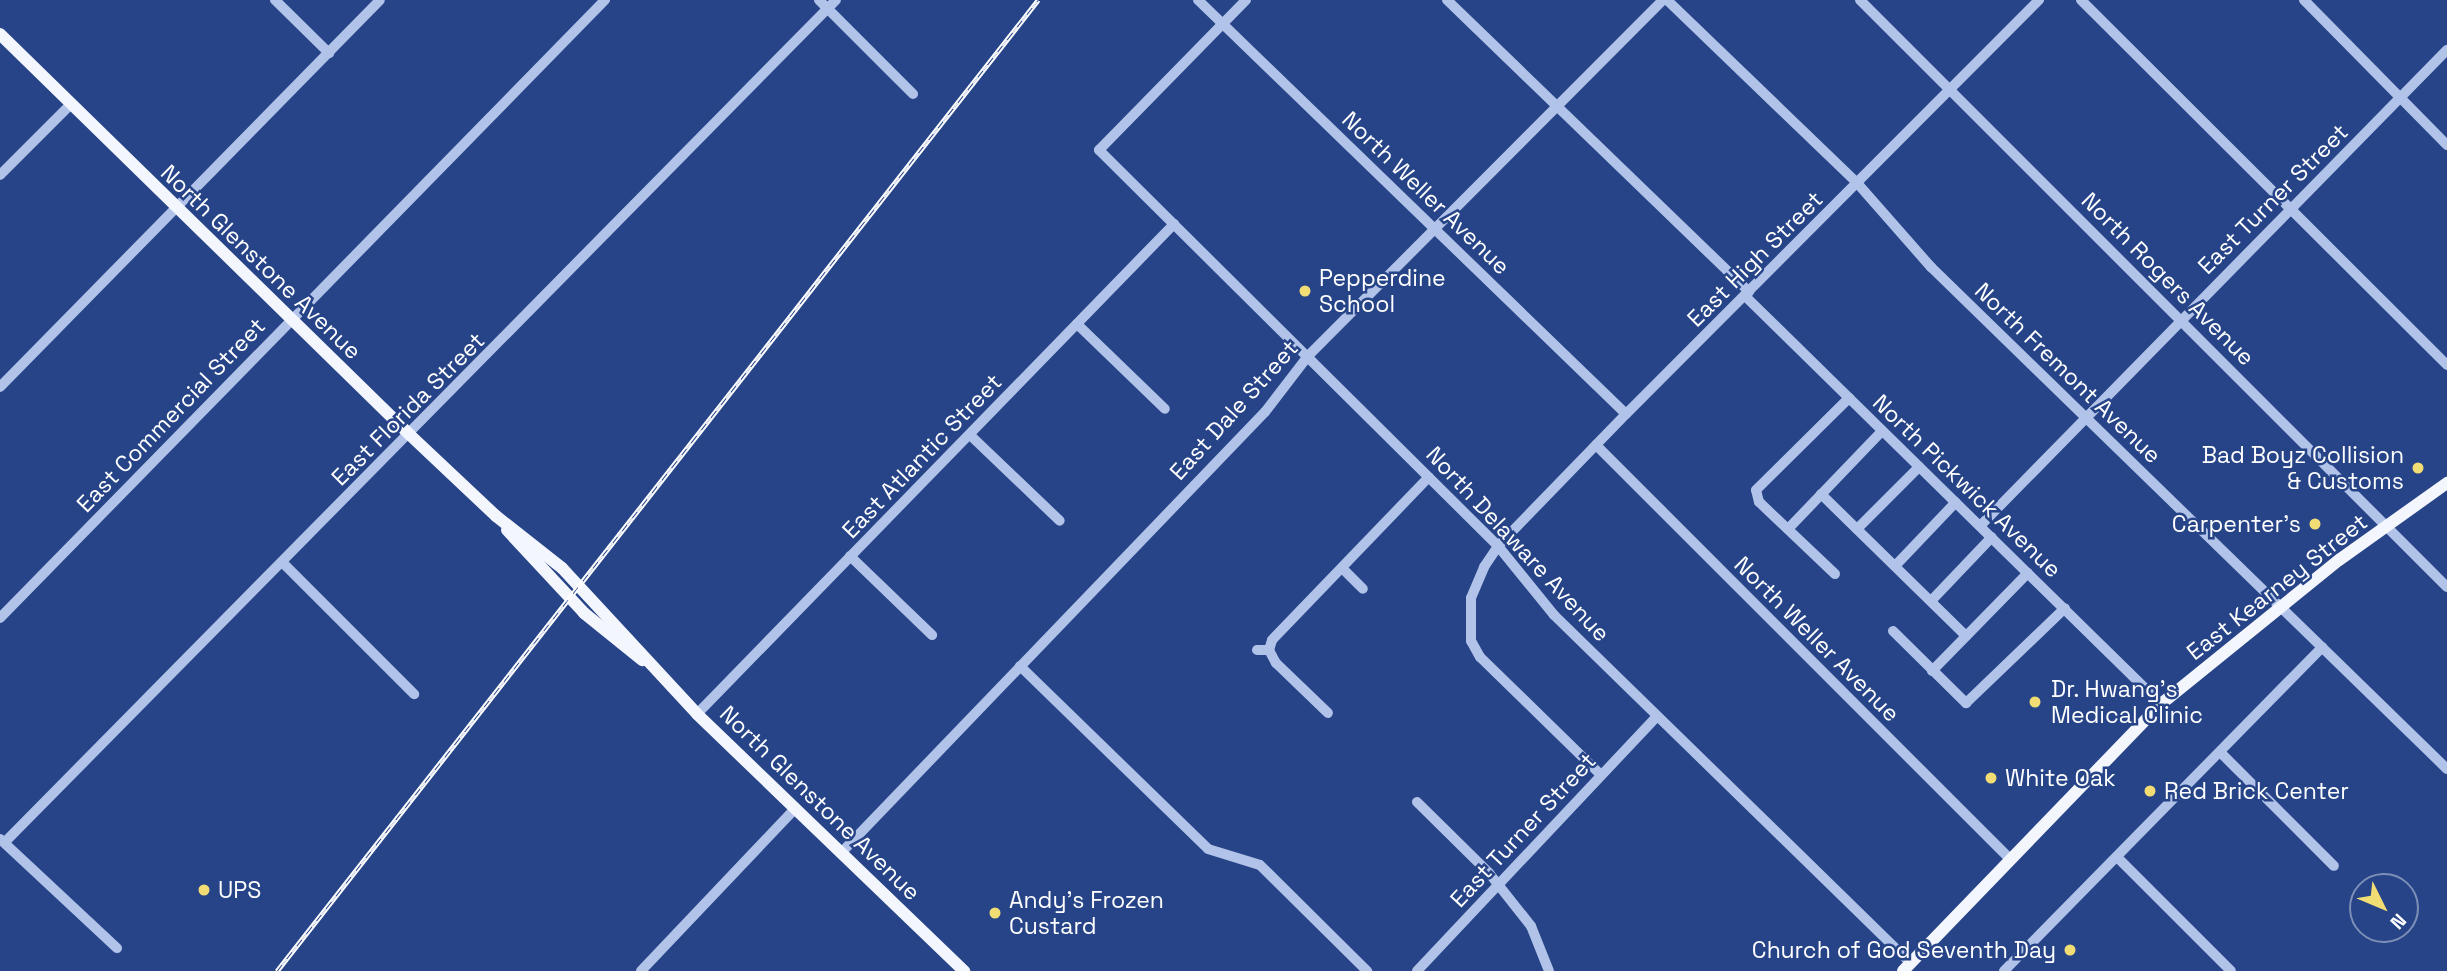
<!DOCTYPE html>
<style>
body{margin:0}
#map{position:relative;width:2447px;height:971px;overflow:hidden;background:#264487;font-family:"Space Grotesk",sans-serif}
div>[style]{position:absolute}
.minor>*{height:10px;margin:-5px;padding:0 5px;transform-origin:5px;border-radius:5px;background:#b1c3e9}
.major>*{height:12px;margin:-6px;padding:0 6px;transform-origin:6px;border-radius:6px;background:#f4f6fe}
.rail>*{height:5px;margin-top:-2.5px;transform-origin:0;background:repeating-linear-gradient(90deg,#264487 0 8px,#fff 0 16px);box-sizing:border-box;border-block:2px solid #fff}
.dots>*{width:19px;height:19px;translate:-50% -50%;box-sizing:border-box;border:4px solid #264487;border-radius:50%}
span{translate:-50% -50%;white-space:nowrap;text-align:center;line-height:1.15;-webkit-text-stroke:5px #264487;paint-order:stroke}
.street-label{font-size:23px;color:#fff}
.poi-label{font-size:23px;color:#fff}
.left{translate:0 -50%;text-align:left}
.right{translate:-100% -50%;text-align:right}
.north{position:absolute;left:2349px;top:873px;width:70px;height:70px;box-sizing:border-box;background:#264487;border:2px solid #7d8fb7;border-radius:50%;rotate:133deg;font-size:19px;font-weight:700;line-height:28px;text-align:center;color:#fff}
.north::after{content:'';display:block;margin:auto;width:24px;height:32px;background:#f2dd75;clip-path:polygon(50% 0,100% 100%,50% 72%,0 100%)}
</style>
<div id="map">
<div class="minor">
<i style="left:275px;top:0;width:76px;rotate:44.5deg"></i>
<i style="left:819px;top:0;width:133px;rotate:45deg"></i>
<i style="left:1198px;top:0;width:595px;rotate:44.05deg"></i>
<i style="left:1246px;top:0;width:210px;rotate:134.4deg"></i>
<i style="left:1099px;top:150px;width:562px;rotate:44.78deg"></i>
<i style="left:1498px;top:546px;width:89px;rotate:50.9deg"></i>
<i style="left:1554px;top:615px;width:499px;rotate:44.3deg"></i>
<i style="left:1447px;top:0;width:420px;rotate:44deg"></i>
<i style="left:1667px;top:0;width:265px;rotate:43.9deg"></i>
<i style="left:1858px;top:184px;width:111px;rotate:48.7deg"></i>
<i style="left:1931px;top:267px;width:720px;rotate:44.21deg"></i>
<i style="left:1860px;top:0;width:830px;rotate:45deg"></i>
<i style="left:2081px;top:0;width:517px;rotate:44.92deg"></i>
<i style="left:2304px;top:0;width:204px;rotate:45.4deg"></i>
<i style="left:0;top:175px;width:99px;rotate:-45deg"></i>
<i style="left:1745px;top:296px;width:583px;rotate:44.44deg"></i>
<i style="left:1077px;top:324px;width:122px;rotate:44deg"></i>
<i style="left:0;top:387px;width:542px;rotate:-45.52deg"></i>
<i style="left:970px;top:435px;width:124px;rotate:43.7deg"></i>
<i style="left:1596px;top:445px;width:585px;rotate:45deg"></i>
<i style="left:1821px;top:494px;width:203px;rotate:44.4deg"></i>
<i style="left:1980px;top:526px;width:667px;rotate:-45.55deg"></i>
<i style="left:1788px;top:529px;width:136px;rotate:-46.2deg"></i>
<i style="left:1857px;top:529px;width:88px;rotate:-45deg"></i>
<i style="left:850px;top:556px;width:114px;rotate:43.9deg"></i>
<i style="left:282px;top:562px;width:187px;rotate:45deg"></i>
<i style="left:1895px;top:566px;width:88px;rotate:-46.4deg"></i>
<i style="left:1343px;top:569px;width:28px;rotate:45deg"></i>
<i style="left:1835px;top:574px;width:105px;rotate:-136.5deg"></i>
<i style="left:1759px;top:502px;width:12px;rotate:-104deg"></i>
<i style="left:1756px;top:490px;width:131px;rotate:-44.7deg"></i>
<i style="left:1931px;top:601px;width:88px;rotate:-46.4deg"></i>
<i style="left:0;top:618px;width:865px;rotate:-45.61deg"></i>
<i style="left:1893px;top:631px;width:103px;rotate:44.6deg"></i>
<i style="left:1966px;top:703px;width:137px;rotate:-43.8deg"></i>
<i style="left:1257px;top:650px;width:12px"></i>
<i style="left:1269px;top:650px;width:10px;rotate:-73deg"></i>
<i style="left:1272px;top:640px;width:226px;rotate:-46.1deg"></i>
<i style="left:1269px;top:650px;width:15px;rotate:62deg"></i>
<i style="left:1276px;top:663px;width:72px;rotate:43.9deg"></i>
<i style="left:1020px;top:666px;width:262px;rotate:44.2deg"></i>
<i style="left:1208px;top:849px;width:54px;rotate:17.1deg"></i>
<i style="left:1260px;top:865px;width:151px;rotate:44.7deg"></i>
<i style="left:1932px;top:671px;width:137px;rotate:-45.6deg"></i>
<i style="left:697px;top:714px;width:684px;rotate:-45.77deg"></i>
<i style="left:2220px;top:752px;width:161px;rotate:45deg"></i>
<i style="left:1601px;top:775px;width:169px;rotate:-135.7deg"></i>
<i style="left:1480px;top:657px;width:18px;rotate:-119deg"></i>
<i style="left:1471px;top:641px;width:43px;rotate:-90deg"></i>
<i style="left:1471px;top:598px;width:34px;rotate:-67deg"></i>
<i style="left:1484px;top:567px;width:25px;rotate:-56deg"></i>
<i style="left:1498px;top:546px;width:184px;rotate:-45.9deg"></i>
<i style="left:1626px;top:414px;width:585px;rotate:-45.07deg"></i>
<i style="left:1417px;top:802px;width:101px;rotate:44.6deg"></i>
<i style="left:1489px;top:873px;width:68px;rotate:51.6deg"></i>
<i style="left:1531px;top:926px;width:48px;rotate:68.2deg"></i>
<i style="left:0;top:839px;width:160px;rotate:43deg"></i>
<i style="left:5px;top:842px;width:1183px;rotate:-45.38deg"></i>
<i style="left:841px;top:853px;width:612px;rotate:-46.13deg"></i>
<i style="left:1265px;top:412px;width:71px;rotate:-52.5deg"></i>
<i style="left:1308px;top:356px;width:503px;rotate:-45.08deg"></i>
<i style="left:2117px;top:857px;width:161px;rotate:45deg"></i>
<i style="left:641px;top:971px;width:224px;rotate:-46.5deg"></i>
<i style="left:1417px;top:971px;width:350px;rotate:-46.7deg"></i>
<i style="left:2004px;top:971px;width:454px;rotate:-45.5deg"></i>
</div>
<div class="major">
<i style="left:0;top:34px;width:573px;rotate:44.36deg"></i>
<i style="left:410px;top:435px;width:118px;rotate:43.3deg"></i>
<i style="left:496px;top:516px;width:84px;rotate:38.2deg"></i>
<i style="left:562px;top:568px;width:199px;rotate:47.2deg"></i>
<i style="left:697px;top:714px;width:371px;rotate:43.9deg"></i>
<i style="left:507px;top:530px;width:113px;rotate:47.1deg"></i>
<i style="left:584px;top:613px;width:75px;rotate:39deg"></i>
<i style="left:1903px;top:971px;width:371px;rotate:-46deg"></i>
<i style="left:2161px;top:704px;width:229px;rotate:-39deg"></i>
<i style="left:2339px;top:560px;width:133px;rotate:-35.5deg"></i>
</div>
<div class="rail">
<i style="left:277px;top:971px;width:1234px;rotate:-51.91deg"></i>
</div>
<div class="dots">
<i style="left:1305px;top:291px;background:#f2dd75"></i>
<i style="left:2418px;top:468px;background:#f2dd75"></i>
<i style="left:2315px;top:524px;background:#f2dd75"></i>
<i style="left:2035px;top:702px;background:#f2dd75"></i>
<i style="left:1991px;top:778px;background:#f2dd75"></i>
<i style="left:2150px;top:791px;background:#f2dd75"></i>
<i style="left:204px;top:890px;background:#f2dd75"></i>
<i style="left:995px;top:913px;background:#f2dd75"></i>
<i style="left:2070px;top:950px;background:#f2dd75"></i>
</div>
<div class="street-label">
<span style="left:1426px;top:193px;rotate:44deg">North Weller Avenue</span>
<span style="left:2273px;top:199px;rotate:-45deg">East Turner Street</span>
<span style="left:1755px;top:259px;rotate:-45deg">East High Street</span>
<span style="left:261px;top:262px;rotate:44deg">North Glenstone Avenue</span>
<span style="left:2168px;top:279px;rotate:45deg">North Rogers Avenue</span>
<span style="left:2068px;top:373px;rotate:44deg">North Fremont Avenue</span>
<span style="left:408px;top:409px;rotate:-45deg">East Florida Street</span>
<span style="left:1234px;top:410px;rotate:-48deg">East Dale Street</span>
<span style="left:171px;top:415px;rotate:-46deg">East Commercial Street</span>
<span style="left:922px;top:456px;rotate:-46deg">East Atlantic Street</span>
<span style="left:1967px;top:486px;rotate:44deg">North Pickwick Avenue</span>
<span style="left:1518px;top:544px;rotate:47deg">North Delaware Avenue</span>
<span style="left:2277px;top:587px;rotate:-38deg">East Kearney Street</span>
<span style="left:1817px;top:639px;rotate:45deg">North Weller Avenue</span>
<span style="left:820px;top:803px;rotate:44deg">North Glenstone Avenue</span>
<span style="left:1523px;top:830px;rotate:-47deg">East Turner Street</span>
</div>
<div class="poi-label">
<span class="left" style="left:1319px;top:291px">Pepperdine<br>School</span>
<span class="right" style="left:2404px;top:468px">Bad Boyz Collision<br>&amp; Customs</span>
<span class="right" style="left:2301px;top:524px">Carpenter's</span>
<span class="left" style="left:2051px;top:702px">Dr. Hwang's<br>Medical Clinic</span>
<span class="left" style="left:2005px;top:778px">White Oak</span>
<span class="left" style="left:2164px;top:791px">Red Brick Center</span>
<span class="left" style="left:218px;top:890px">UPS</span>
<span class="left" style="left:1009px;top:913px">Andy's Frozen<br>Custard</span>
<span class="right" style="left:2056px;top:950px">Church of God Seventh Day</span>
</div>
<div class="north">N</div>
</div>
